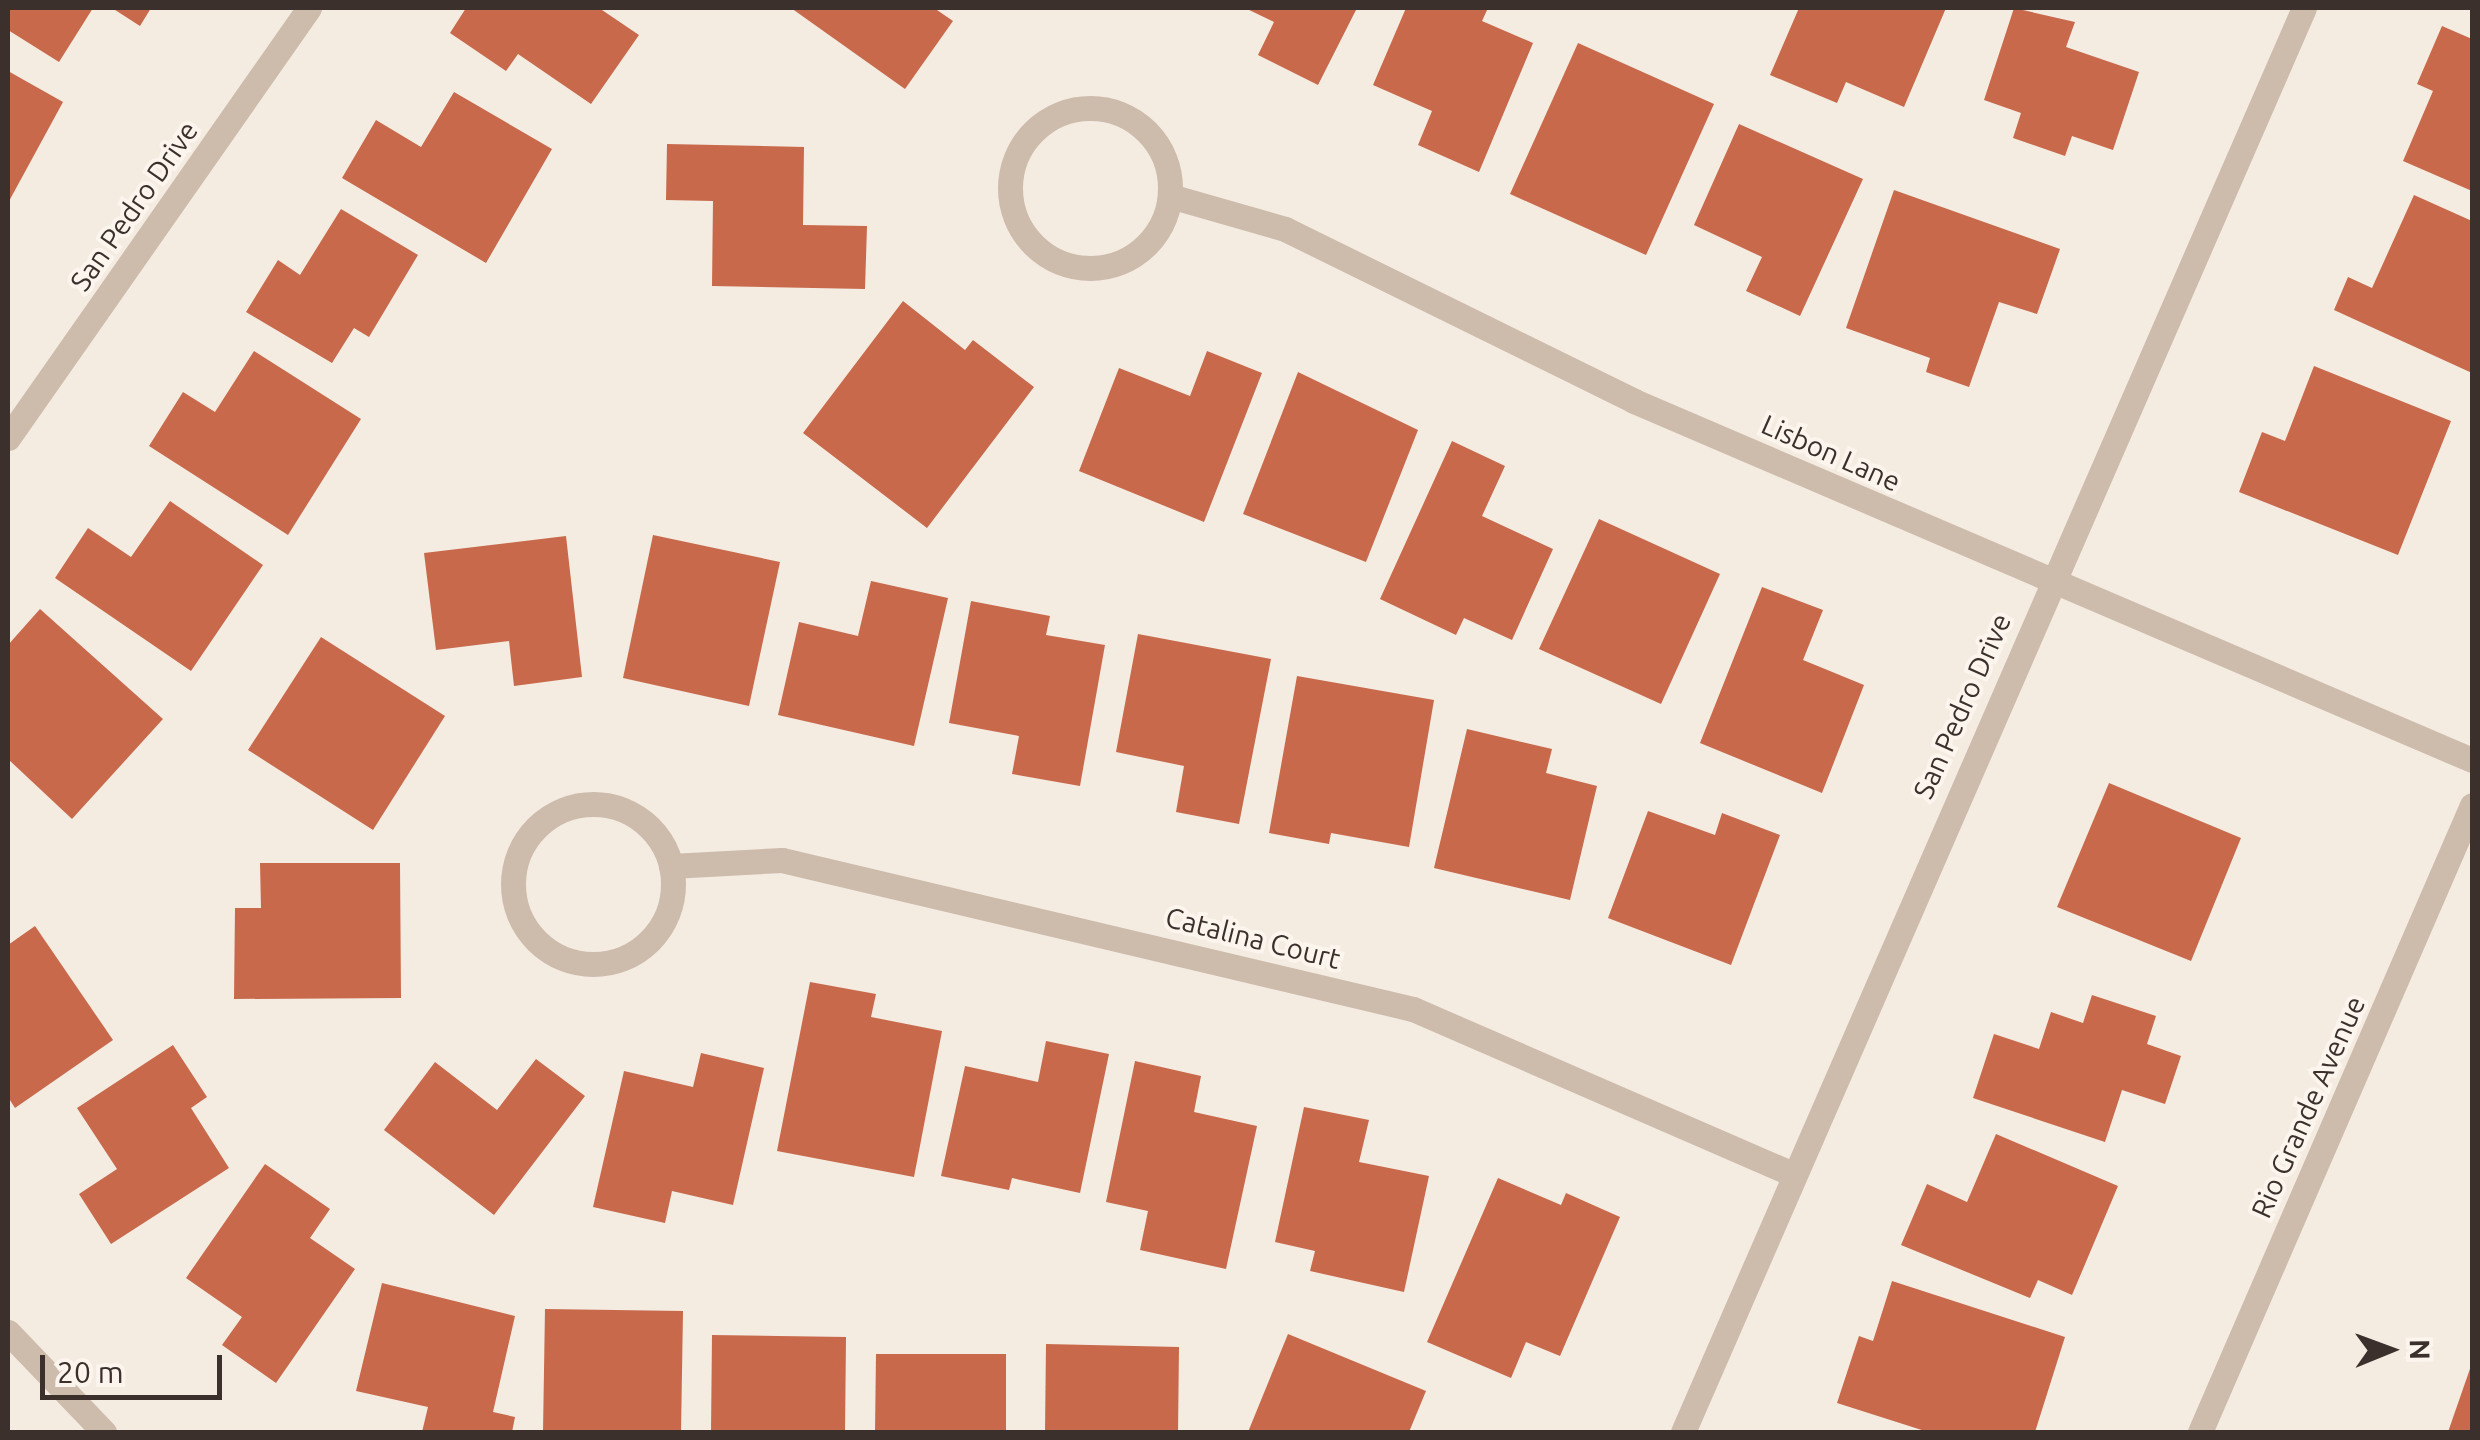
<!DOCTYPE html>
<style>
body{margin:0}
#map{position:relative;width:2480px;height:1440px;overflow:hidden;background:#f4ebe1;font-family:Ubuntu,sans-serif}
div>[style]{position:absolute}
.building>*{inset:0;background:#c8694b}
.minor>*{height:25px;margin:-12.5px;padding:0 12.5px;transform-origin:12.5px;border-radius:12.5px;background:#cdbbac}
.minor>.ring{margin:-12.5px;padding:0;box-sizing:content-box;background:none;border:25px solid #cdbbac;border-radius:50%}
.tertiary>*{height:25px;margin:-12.5px;padding:0 12.5px;transform-origin:12.5px;border-radius:12.5px;background:#cdbbac}
span{translate:-50% -50%;white-space:nowrap;text-align:center;line-height:1.15;-webkit-text-stroke:8px #fbf5ee;paint-order:stroke}
.street-label{font-size:28px;color:#3b302b}
.frame{position:absolute;inset:0;border:10px solid #3b302b;pointer-events:none}
.north{position:absolute;left:2340px;top:1300px;width:100px;height:100px;-webkit-text-stroke:8px #fbf5ee;paint-order:stroke;rotate:89deg;font-size:28px;font-weight:700;line-height:40px;text-align:center;color:#3b302b}
.north::after{content:'';display:block;margin:auto;width:35px;height:45px;background:#3b302b;clip-path:polygon(50% 0,100% 100%,50% 72%,0 100%)}
.scale{position:absolute;left:40px;top:1355px;width:182px;height:45px;box-sizing:border-box;border:5px solid #3b302b;border-top:0;padding-left:12px;font-size:30px;line-height:35px;white-space:nowrap;color:#3b302b;-webkit-text-stroke:8px #fbf5ee;paint-order:stroke}
</style>
<div id="map">
<div class="building">
<i style="clip-path:polygon(8px 8px,93px 8px,59px 62px,8px 30px)"></i>
<i style="clip-path:polygon(112px 8px,151px 8px,140px 26px)"></i>
<i style="clip-path:polygon(466px 8px,599px 8px,639px 35px,591px 104px,518px 54px,506px 71px,450px 33px)"></i>
<i style="clip-path:polygon(791px 8px,934px 8px,953px 21px,905px 89px)"></i>
<i style="clip-path:polygon(1245px 8px,1357px 8px,1318px 85px,1258px 55px,1274px 22px)"></i>
<i style="clip-path:polygon(1406px 8px,1488px 8px,1482px 21px,1533px 43px,1479px 172px,1418px 145px,1432px 111px,1373px 85px)"></i>
<i style="clip-path:polygon(1799px 8px,1946px 8px,1904px 107px,1846px 82px,1837px 103px,1770px 75px)"></i>
<i style="clip-path:polygon(2014px 8px,2075px 22px,2066px 47px,2139px 72px,2113px 150px,2072px 136px,2065px 156px,2013px 138px,2021px 113px,1984px 100px)"></i>
<i style="clip-path:polygon(2442px 26px,2472px 39px,2472px 191px,2403px 161px,2433px 91px,2417px 84px)"></i>
<i style="clip-path:polygon(1578px 43px,1714px 104px,1646px 255px,1510px 194px)"></i>
<i style="clip-path:polygon(8px 71px,63px 102px,8px 203px)"></i>
<i style="clip-path:polygon(454px 92px,552px 149px,486px 263px,342px 178px,376px 120px,421px 147px)"></i>
<i style="clip-path:polygon(1739px 124px,1863px 179px,1800px 316px,1746px 291px,1762px 257px,1694px 225px)"></i>
<i style="clip-path:polygon(667px 144px,804px 147px,803px 225px,867px 226px,865px 289px,712px 286px,713px 201px,666px 200px)"></i>
<i style="clip-path:polygon(1894px 190px,2060px 249px,2037px 314px,1999px 302px,1969px 387px,1926px 372px,1930px 358px,1846px 328px)"></i>
<i style="clip-path:polygon(2414px 195px,2472px 221px,2472px 373px,2334px 310px,2348px 277px,2372px 288px)"></i>
<i style="clip-path:polygon(341px 209px,418px 255px,369px 337px,354px 328px,332px 363px,246px 312px,278px 260px,300px 275px)"></i>
<i style="clip-path:polygon(903px 301px,965px 350px,973px 340px,1034px 387px,927px 528px,803px 433px)"></i>
<i style="clip-path:polygon(254px 351px,361px 419px,288px 535px,149px 446px,183px 392px,215px 412px)"></i>
<i style="clip-path:polygon(1207px 351px,1262px 373px,1204px 522px,1079px 471px,1119px 368px,1190px 396px)"></i>
<i style="clip-path:polygon(2314px 366px,2451px 421px,2398px 555px,2239px 492px,2262px 432px,2285px 441px)"></i>
<i style="clip-path:polygon(1298px 372px,1418px 430px,1366px 562px,1243px 514px)"></i>
<i style="clip-path:polygon(1452px 441px,1505px 466px,1482px 516px,1553px 549px,1512px 640px,1464px 618px,1456px 635px,1380px 599px)"></i>
<i style="clip-path:polygon(170px 501px,263px 565px,191px 671px,55px 578px,88px 528px,131px 557px)"></i>
<i style="clip-path:polygon(1599px 519px,1720px 574px,1661px 704px,1539px 649px)"></i>
<i style="clip-path:polygon(653px 535px,780px 562px,749px 706px,623px 678px)"></i>
<i style="clip-path:polygon(566px 536px,582px 677px,514px 686px,509px 641px,436px 650px,424px 553px)"></i>
<i style="clip-path:polygon(871px 581px,948px 598px,914px 746px,778px 715px,799px 622px,858px 636px)"></i>
<i style="clip-path:polygon(1762px 587px,1823px 610px,1803px 660px,1864px 685px,1822px 793px,1700px 743px)"></i>
<i style="clip-path:polygon(971px 601px,1050px 616px,1046px 635px,1105px 645px,1080px 786px,1012px 774px,1019px 736px,949px 723px)"></i>
<i style="clip-path:polygon(40px 609px,163px 719px,72px 819px,8px 759px,8px 645px)"></i>
<i style="clip-path:polygon(1138px 634px,1271px 659px,1239px 824px,1176px 812px,1184px 766px,1116px 752px)"></i>
<i style="clip-path:polygon(321px 637px,445px 716px,373px 830px,248px 750px)"></i>
<i style="clip-path:polygon(1297px 676px,1434px 700px,1409px 847px,1331px 833px,1329px 844px,1269px 833px)"></i>
<i style="clip-path:polygon(1467px 729px,1552px 749px,1546px 773px,1597px 786px,1570px 900px,1434px 868px)"></i>
<i style="clip-path:polygon(2109px 783px,2241px 838px,2191px 961px,2057px 907px)"></i>
<i style="clip-path:polygon(1648px 811px,1715px 835px,1722px 813px,1780px 835px,1731px 965px,1608px 918px)"></i>
<i style="clip-path:polygon(260px 863px,400px 863px,401px 998px,234px 999px,235px 908px,261px 908px)"></i>
<i style="clip-path:polygon(35px 926px,113px 1040px,15px 1108px,8px 1097px,8px 945px)"></i>
<i style="clip-path:polygon(810px 982px,876px 994px,871px 1017px,942px 1031px,914px 1177px,777px 1151px)"></i>
<i style="clip-path:polygon(2092px 995px,2156px 1016px,2147px 1044px,2181px 1056px,2165px 1104px,2122px 1090px,2105px 1142px,1973px 1098px,1994px 1034px,2039px 1049px,2051px 1012px,2083px 1023px)"></i>
<i style="clip-path:polygon(1046px 1041px,1109px 1054px,1080px 1193px,1012px 1178px,1009px 1190px,941px 1176px,965px 1066px,1038px 1082px)"></i>
<i style="clip-path:polygon(173px 1045px,207px 1097px,191px 1108px,229px 1168px,111px 1244px,79px 1194px,117px 1169px,77px 1108px)"></i>
<i style="clip-path:polygon(701px 1053px,764px 1068px,733px 1205px,672px 1191px,665px 1223px,593px 1207px,624px 1071px,693px 1087px)"></i>
<i style="clip-path:polygon(536px 1059px,585px 1096px,494px 1215px,384px 1130px,435px 1062px,497px 1110px)"></i>
<i style="clip-path:polygon(1135px 1061px,1201px 1076px,1194px 1112px,1257px 1126px,1226px 1269px,1140px 1250px,1148px 1211px,1106px 1202px)"></i>
<i style="clip-path:polygon(1304px 1107px,1369px 1120px,1359px 1162px,1429px 1176px,1404px 1292px,1310px 1271px,1315px 1251px,1275px 1242px)"></i>
<i style="clip-path:polygon(1996px 1134px,2118px 1186px,2072px 1295px,2038px 1280px,2030px 1298px,1901px 1245px,1927px 1184px,1967px 1202px)"></i>
<i style="clip-path:polygon(265px 1164px,330px 1209px,310px 1238px,355px 1269px,276px 1383px,222px 1345px,242px 1317px,186px 1278px)"></i>
<i style="clip-path:polygon(1498px 1178px,1561px 1205px,1566px 1193px,1620px 1217px,1560px 1356px,1526px 1342px,1511px 1378px,1427px 1342px)"></i>
<i style="clip-path:polygon(1892px 1281px,2065px 1337px,2035px 1432px,1928px 1432px,1837px 1403px,1859px 1336px,1873px 1341px)"></i>
<i style="clip-path:polygon(382px 1283px,515px 1316px,493px 1412px,515px 1417px,512px 1432px,422px 1432px,428px 1407px,356px 1391px)"></i>
<i style="clip-path:polygon(545px 1309px,683px 1311px,681px 1432px,543px 1432px)"></i>
<i style="clip-path:polygon(1288px 1334px,1426px 1391px,1409px 1432px,1248px 1432px)"></i>
<i style="clip-path:polygon(712px 1335px,846px 1337px,845px 1432px,711px 1432px)"></i>
<i style="clip-path:polygon(1046px 1344px,1179px 1347px,1178px 1432px,1045px 1432px)"></i>
<i style="clip-path:polygon(876px 1354px,1006px 1354px,1006px 1432px,875px 1432px)"></i>
<i style="clip-path:polygon(2472px 1363px,2472px 1432px,2448px 1432px)"></i>
</div>
<div class="minor">
<i class="ring" style="left:1010px;top:108px;width:135px;height:135px"></i>
<i style="left:1170px;top:196px;width:120px;rotate:16deg"></i>
<i style="left:1285px;top:229px;width:389px;rotate:26.2deg"></i>
<i style="left:1634px;top:401px;width:912px;rotate:23.19deg"></i>
<i style="left:8px;top:438px;width:525px;rotate:-55.01deg"></i>
<i class="ring" style="left:513px;top:804px;width:135px;height:135px"></i>
<i style="left:671px;top:866px;width:111px;rotate:-3.1deg"></i>
<i style="left:782px;top:860px;width:648px;rotate:13.29deg"></i>
<i style="left:1413px;top:1009px;width:414px;rotate:23.5deg"></i>
<i style="left:8px;top:1332px;width:139px;rotate:46.2deg"></i>
<i style="left:1683px;top:1432px;width:1554px;rotate:-66.44deg"></i>
</div>
<div class="tertiary">
<i style="left:2200px;top:1432px;width:683px;rotate:-66.55deg"></i>
</div>
<div class="street-label">
<span style="left:134px;top:206px;rotate:-55deg">San Pedro Drive</span>
<span style="left:1831px;top:453px;rotate:24deg">Lisbon Lane</span>
<span style="left:1962px;top:706px;rotate:-66deg">San Pedro Drive</span>
<span style="left:1253px;top:938px;rotate:14deg">Catalina Court</span>
<span style="left:2308px;top:1107px;rotate:-66deg">Rio Grande Avenue</span>
</div>
<div class="frame"></div>
<div class="north">N</div>
<div class="scale">20 m</div>
</div>
